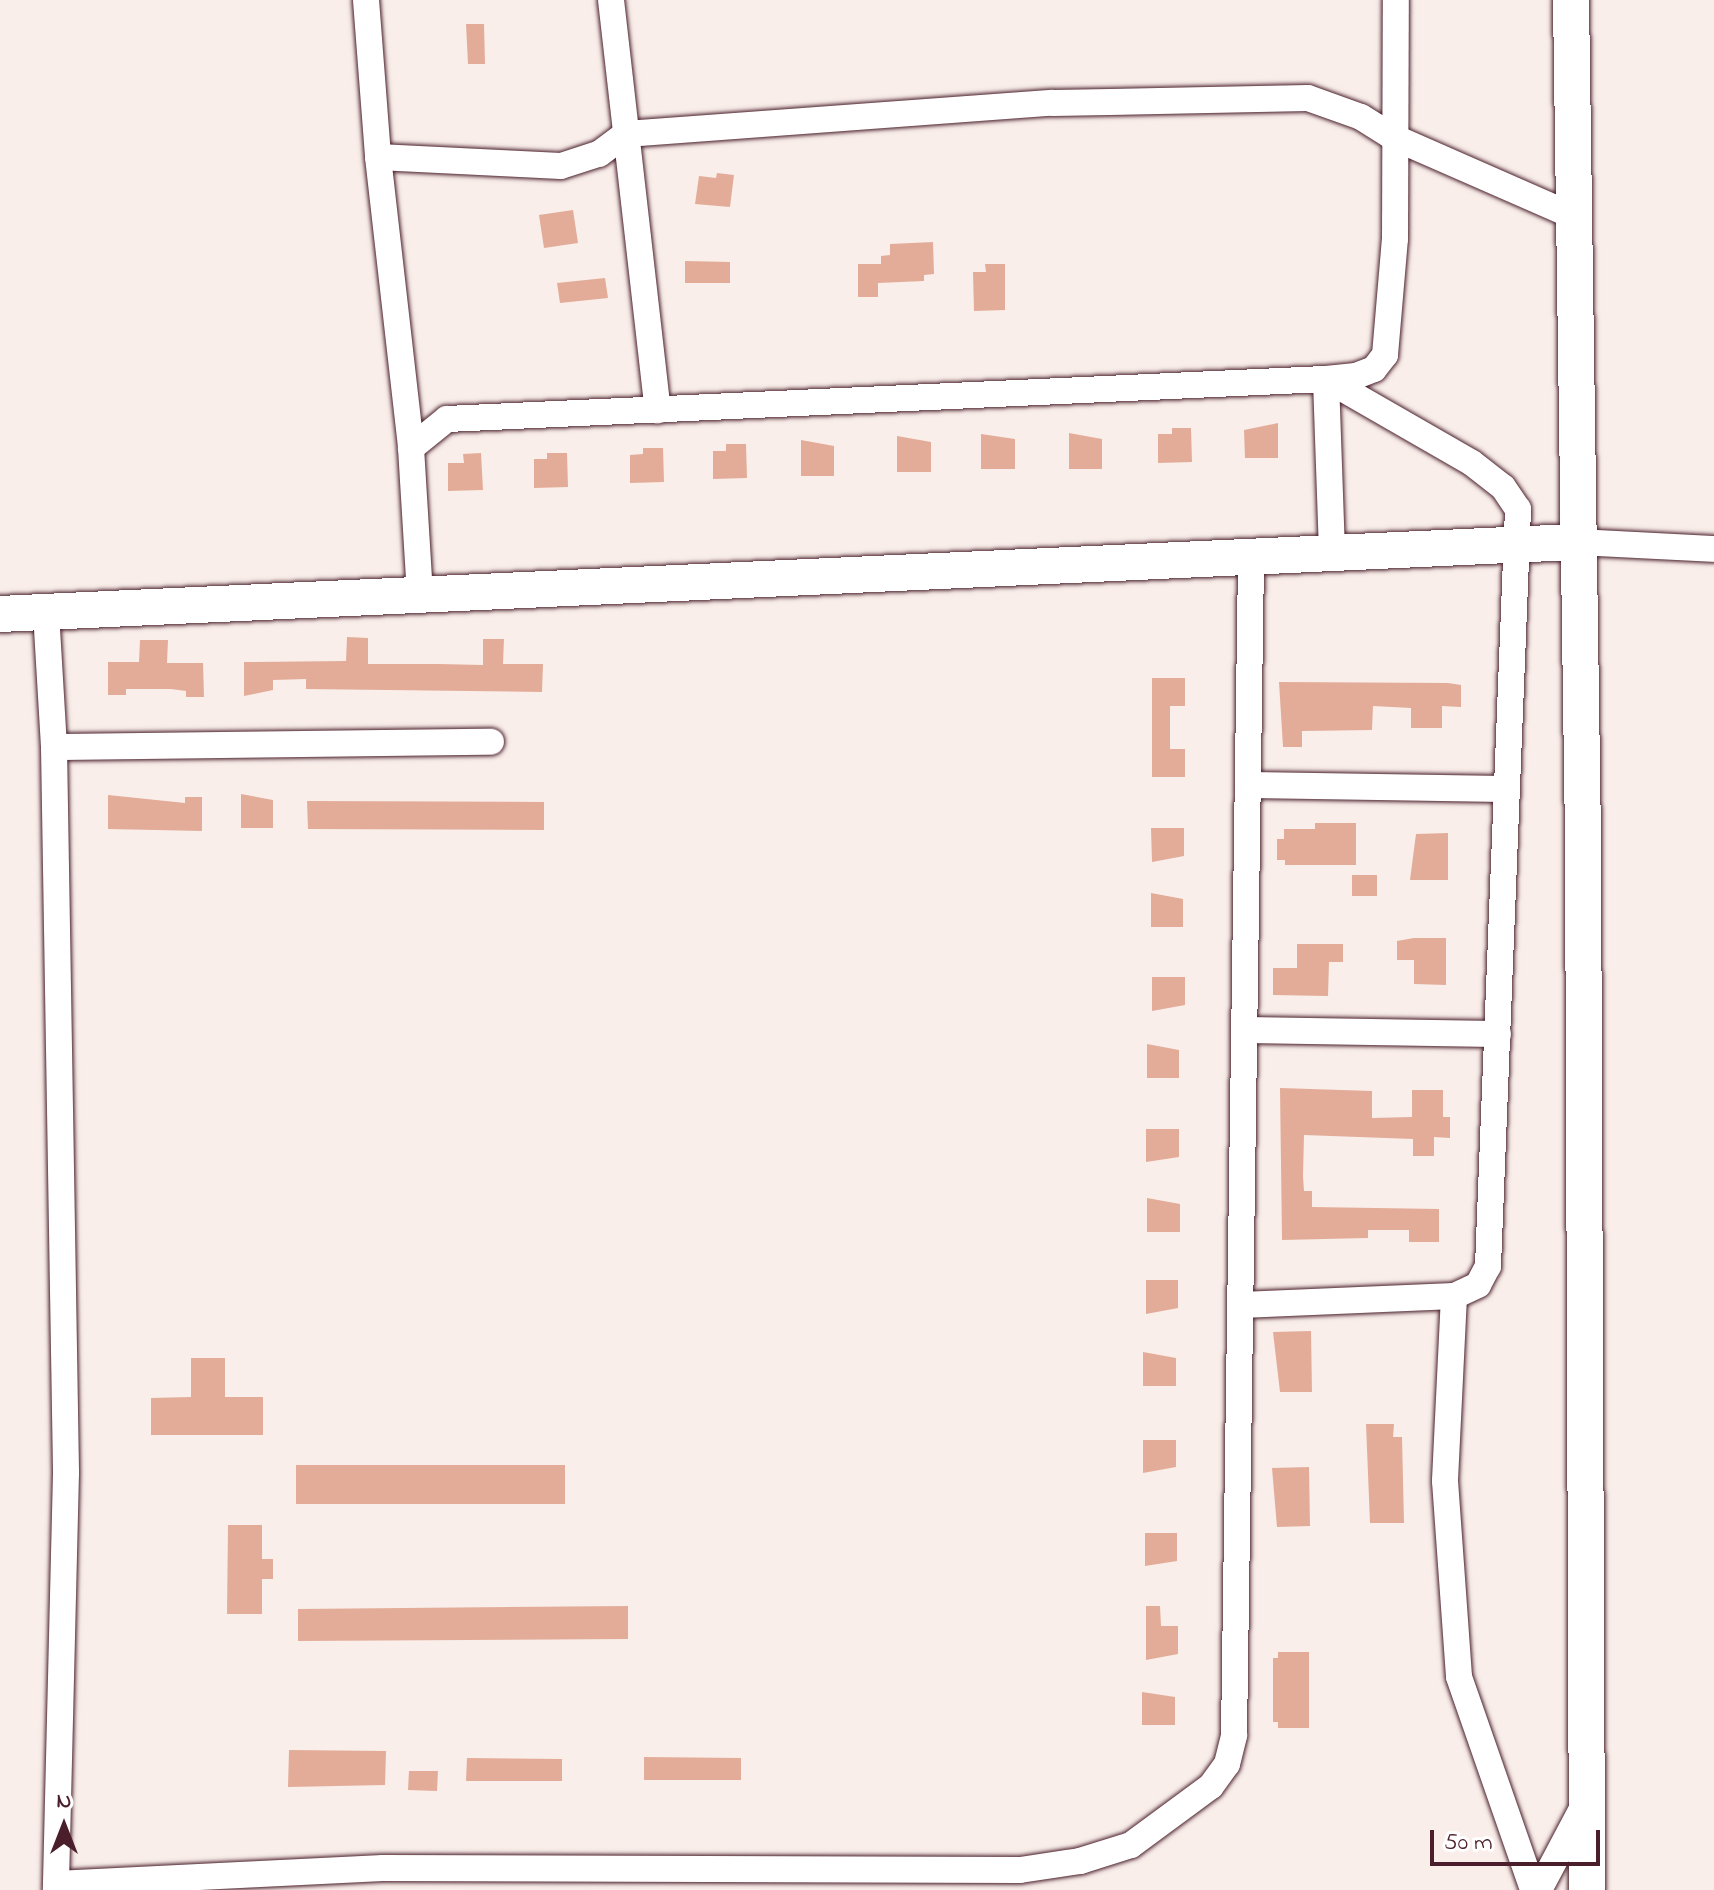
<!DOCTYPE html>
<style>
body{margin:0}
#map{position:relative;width:1714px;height:1890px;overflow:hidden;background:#f9eeea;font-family:"Indie Flower",sans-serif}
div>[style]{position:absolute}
.building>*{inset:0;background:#e3ac98}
.roads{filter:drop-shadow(0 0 2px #4a1f2b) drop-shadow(0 0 2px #4a1f2b)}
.street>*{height:26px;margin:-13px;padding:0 13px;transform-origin:13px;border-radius:13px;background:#fff}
.secondary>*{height:36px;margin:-18px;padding:0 18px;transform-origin:18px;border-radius:18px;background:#fff}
span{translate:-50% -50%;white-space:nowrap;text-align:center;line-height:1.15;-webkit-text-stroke:7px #fff;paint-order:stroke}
.north{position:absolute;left:24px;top:1786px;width:80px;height:80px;-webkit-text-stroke:6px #fff;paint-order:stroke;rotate:0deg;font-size:22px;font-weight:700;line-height:32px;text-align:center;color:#4a1f2b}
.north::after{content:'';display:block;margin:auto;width:28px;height:36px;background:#4a1f2b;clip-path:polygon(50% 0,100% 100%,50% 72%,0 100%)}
.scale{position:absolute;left:1430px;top:1830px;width:170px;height:36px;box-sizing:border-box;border:4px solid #4a1f2b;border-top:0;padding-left:10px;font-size:24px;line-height:28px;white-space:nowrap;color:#4a1f2b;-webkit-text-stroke:6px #fff;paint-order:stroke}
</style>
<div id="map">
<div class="building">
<i style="clip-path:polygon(466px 24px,484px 24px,485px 64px,468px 64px)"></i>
<i style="clip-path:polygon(717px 173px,734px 175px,730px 207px,695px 204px,699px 176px,716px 178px)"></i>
<i style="clip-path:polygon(573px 210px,578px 243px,544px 248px,539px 215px)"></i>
<i style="clip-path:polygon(933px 242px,934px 274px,924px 275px,924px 281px,878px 283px,878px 297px,858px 297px,858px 264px,881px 264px,881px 256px,890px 255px,890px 244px)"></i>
<i style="clip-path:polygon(685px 261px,730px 262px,730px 283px,685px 283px)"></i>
<i style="clip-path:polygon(985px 264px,1005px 264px,1005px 310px,974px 311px,973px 272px,986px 272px)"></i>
<i style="clip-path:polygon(605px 278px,608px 298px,560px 303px,557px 283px)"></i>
<i style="clip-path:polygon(1278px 423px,1278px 458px,1245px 458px,1244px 430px)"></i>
<i style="clip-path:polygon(1172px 428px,1191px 428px,1192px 462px,1158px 463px,1158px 434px,1172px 434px)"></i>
<i style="clip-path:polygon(1069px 433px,1102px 439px,1102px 469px,1069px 469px)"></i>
<i style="clip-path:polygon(981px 434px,1015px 439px,1015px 469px,981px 469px)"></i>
<i style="clip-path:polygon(897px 436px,931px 442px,931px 472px,897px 472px)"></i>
<i style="clip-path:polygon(801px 440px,834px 446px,834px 476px,801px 476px)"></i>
<i style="clip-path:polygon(726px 444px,746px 444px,747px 478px,713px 479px,713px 451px,726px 451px)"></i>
<i style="clip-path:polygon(643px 448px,663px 448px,664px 482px,630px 483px,630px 455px,643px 454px)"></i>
<i style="clip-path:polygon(481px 453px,483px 490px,448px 491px,448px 463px,464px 463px,463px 454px)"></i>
<i style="clip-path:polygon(547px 453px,567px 453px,568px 487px,534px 488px,534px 459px,547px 459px)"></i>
<i style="clip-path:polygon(347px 637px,368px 638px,368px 664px,439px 664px,483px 665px,483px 639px,504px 639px,503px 664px,543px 664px,542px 692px,306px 689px,306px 679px,273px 680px,273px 690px,244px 696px,244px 662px,346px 661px)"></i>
<i style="clip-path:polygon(140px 640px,168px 640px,167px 663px,203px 663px,204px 697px,186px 697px,186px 691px,171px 689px,126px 689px,126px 695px,108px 695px,108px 662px,139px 662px)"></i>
<i style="clip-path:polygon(1152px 678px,1185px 678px,1185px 706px,1170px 706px,1170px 749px,1185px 749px,1185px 777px,1152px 777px)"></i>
<i style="clip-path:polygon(1279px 682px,1448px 683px,1461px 685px,1461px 707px,1442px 706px,1442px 728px,1411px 728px,1411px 708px,1373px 706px,1372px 730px,1302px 731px,1302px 747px,1283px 747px)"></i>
<i style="clip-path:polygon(241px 794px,273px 800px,273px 828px,241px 828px)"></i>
<i style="clip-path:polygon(108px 795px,185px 803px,185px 797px,202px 797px,202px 831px,108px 829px)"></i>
<i style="clip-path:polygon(307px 801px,544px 802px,544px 830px,308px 829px)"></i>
<i style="clip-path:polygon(1315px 823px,1356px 823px,1356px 865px,1285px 865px,1285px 860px,1277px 860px,1277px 839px,1284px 839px,1284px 829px,1315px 829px)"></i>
<i style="clip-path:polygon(1151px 828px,1184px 828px,1184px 856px,1152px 862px)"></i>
<i style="clip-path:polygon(1448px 833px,1448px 880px,1410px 880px,1416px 834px)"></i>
<i style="clip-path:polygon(1352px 875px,1377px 875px,1377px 896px,1352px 896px)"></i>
<i style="clip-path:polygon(1151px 893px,1183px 899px,1183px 927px,1151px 927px)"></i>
<i style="clip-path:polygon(1414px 938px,1446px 938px,1446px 985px,1414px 984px,1414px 960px,1397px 960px,1397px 941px)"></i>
<i style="clip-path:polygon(1297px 944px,1343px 944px,1343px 962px,1329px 962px,1328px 996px,1273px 995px,1273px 968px,1297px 968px)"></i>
<i style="clip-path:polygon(1152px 977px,1185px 977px,1185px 1005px,1152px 1011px)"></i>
<i style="clip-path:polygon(1147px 1044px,1179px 1050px,1179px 1078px,1147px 1078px)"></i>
<i style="clip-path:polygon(1280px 1088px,1372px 1091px,1372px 1118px,1412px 1117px,1412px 1090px,1443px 1090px,1443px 1117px,1450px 1117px,1450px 1138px,1434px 1137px,1434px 1156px,1413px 1156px,1413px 1139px,1304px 1135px,1303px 1176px,1304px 1191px,1312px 1191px,1312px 1207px,1439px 1209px,1439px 1242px,1409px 1242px,1409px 1230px,1368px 1230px,1368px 1238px,1282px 1240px)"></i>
<i style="clip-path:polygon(1146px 1129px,1179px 1129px,1179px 1157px,1146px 1162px)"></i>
<i style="clip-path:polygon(1147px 1198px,1180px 1204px,1180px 1232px,1147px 1232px)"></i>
<i style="clip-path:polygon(1146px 1280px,1178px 1280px,1178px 1308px,1146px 1314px)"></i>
<i style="clip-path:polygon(1311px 1331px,1312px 1392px,1280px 1392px,1273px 1332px)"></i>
<i style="clip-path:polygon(1143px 1352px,1176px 1358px,1176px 1386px,1143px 1386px)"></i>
<i style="clip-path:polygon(191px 1358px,225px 1358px,225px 1397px,263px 1397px,263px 1435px,151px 1435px,151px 1398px,191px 1397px)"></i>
<i style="clip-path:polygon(1366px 1424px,1394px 1424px,1393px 1437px,1402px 1437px,1404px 1523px,1370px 1523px)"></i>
<i style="clip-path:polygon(1143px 1440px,1176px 1440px,1176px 1467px,1143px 1473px)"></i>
<i style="clip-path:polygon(296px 1465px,565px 1465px,565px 1504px,296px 1504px)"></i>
<i style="clip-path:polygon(1309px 1467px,1310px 1526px,1277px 1527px,1272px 1468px)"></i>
<i style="clip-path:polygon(228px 1525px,262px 1525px,262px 1559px,273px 1559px,273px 1579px,262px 1579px,262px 1614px,227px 1614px)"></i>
<i style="clip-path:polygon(1145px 1533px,1177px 1533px,1177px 1561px,1145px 1566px)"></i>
<i style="clip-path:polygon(628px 1606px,628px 1639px,298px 1641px,298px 1609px)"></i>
<i style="clip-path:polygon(1146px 1606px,1160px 1606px,1161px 1626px,1178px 1626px,1178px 1654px,1146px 1660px)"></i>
<i style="clip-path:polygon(1278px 1652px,1309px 1652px,1309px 1728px,1278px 1728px,1278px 1722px,1273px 1722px,1273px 1658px,1278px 1658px)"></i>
<i style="clip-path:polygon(1142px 1692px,1175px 1697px,1175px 1725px,1142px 1725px)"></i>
<i style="clip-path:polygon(289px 1750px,386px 1751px,385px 1785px,288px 1787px)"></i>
<i style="clip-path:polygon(644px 1757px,741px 1758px,741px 1780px,644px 1780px)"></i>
<i style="clip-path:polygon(467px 1758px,562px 1759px,562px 1781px,466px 1781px)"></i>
<i style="clip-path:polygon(409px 1771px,438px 1771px,437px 1791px,408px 1790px)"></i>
</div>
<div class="roads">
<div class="street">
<i style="left:366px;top:0;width:157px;rotate:85.6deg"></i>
<i style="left:378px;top:157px;width:293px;rotate:83.5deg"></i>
<i style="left:611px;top:0;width:413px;rotate:83.5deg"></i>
<i style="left:378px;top:157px;width:183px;rotate:2.8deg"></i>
<i style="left:561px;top:166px;width:40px;rotate:-18deg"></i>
<i style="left:599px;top:154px;width:34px;rotate:-37deg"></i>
<i style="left:626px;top:134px;width:428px;rotate:-4.2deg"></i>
<i style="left:1053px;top:103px;width:255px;rotate:-1.1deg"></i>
<i style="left:1308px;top:98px;width:56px;rotate:19.7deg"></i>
<i style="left:1361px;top:117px;width:38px;rotate:32deg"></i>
<i style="left:1393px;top:137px;width:199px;rotate:23.7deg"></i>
<i style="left:1576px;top:542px;width:138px;rotate:2.9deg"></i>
<i style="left:1332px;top:552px;width:173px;rotate:-92deg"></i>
<i style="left:1326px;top:379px;width:30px;rotate:-6deg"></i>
<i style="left:1356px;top:376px;width:19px;rotate:-21deg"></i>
<i style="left:1374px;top:369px;width:18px;rotate:-52deg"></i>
<i style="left:1385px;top:355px;width:116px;rotate:-85.1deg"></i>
<i style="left:1395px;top:239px;width:239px;rotate:-89.8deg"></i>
<i style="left:420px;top:595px;width:147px;rotate:-93.5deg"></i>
<i style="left:411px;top:448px;width:46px;rotate:-38.9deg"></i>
<i style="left:447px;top:419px;width:880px;rotate:-2.61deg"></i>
<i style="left:1326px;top:379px;width:168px;rotate:29.9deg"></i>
<i style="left:1472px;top:463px;width:39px;rotate:38deg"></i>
<i style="left:1503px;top:487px;width:27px;rotate:56deg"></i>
<i style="left:1518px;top:509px;width:758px;rotate:92.27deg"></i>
<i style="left:1488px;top:1266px;width:21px;rotate:118deg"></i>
<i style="left:1478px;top:1285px;width:26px;rotate:155deg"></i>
<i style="left:1454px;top:1296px;width:213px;rotate:177.6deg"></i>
<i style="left:46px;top:612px;width:135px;rotate:86.6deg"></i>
<i style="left:54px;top:747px;width:726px;rotate:89.05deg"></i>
<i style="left:66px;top:1473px;width:417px;rotate:91.4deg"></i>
<i style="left:54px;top:747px;width:437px;rotate:-0.7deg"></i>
<i style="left:1248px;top:785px;width:259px;rotate:0.9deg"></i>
<i style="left:1244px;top:1030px;width:254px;rotate:0.9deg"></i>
<i style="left:1454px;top:1296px;width:185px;rotate:92.8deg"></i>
<i style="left:1445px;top:1481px;width:196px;rotate:85.9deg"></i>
<i style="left:1459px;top:1677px;width:225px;rotate:70.8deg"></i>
<i style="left:56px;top:1884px;width:327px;rotate:-2.8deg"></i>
<i style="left:383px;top:1868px;width:637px;rotate:0.18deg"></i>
<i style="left:1020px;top:1870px;width:61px;rotate:-8.5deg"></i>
<i style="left:1080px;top:1861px;width:53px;rotate:-17.4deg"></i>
<i style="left:1131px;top:1845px;width:99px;rotate:-36.4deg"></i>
<i style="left:1211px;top:1786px;width:27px;rotate:-54deg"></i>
<i style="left:1227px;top:1764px;width:30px;rotate:-76deg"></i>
<i style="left:1234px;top:1735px;width:1180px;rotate:-89.17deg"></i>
<i style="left:1539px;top:1890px;width:96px;rotate:-62.1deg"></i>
</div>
<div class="secondary">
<i style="left:1571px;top:0;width:838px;rotate:89.18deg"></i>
<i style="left:1583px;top:838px;width:1052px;rotate:89.78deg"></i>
<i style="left:0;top:614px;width:1578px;rotate:-2.62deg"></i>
</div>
</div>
<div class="north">N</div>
<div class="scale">50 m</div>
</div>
